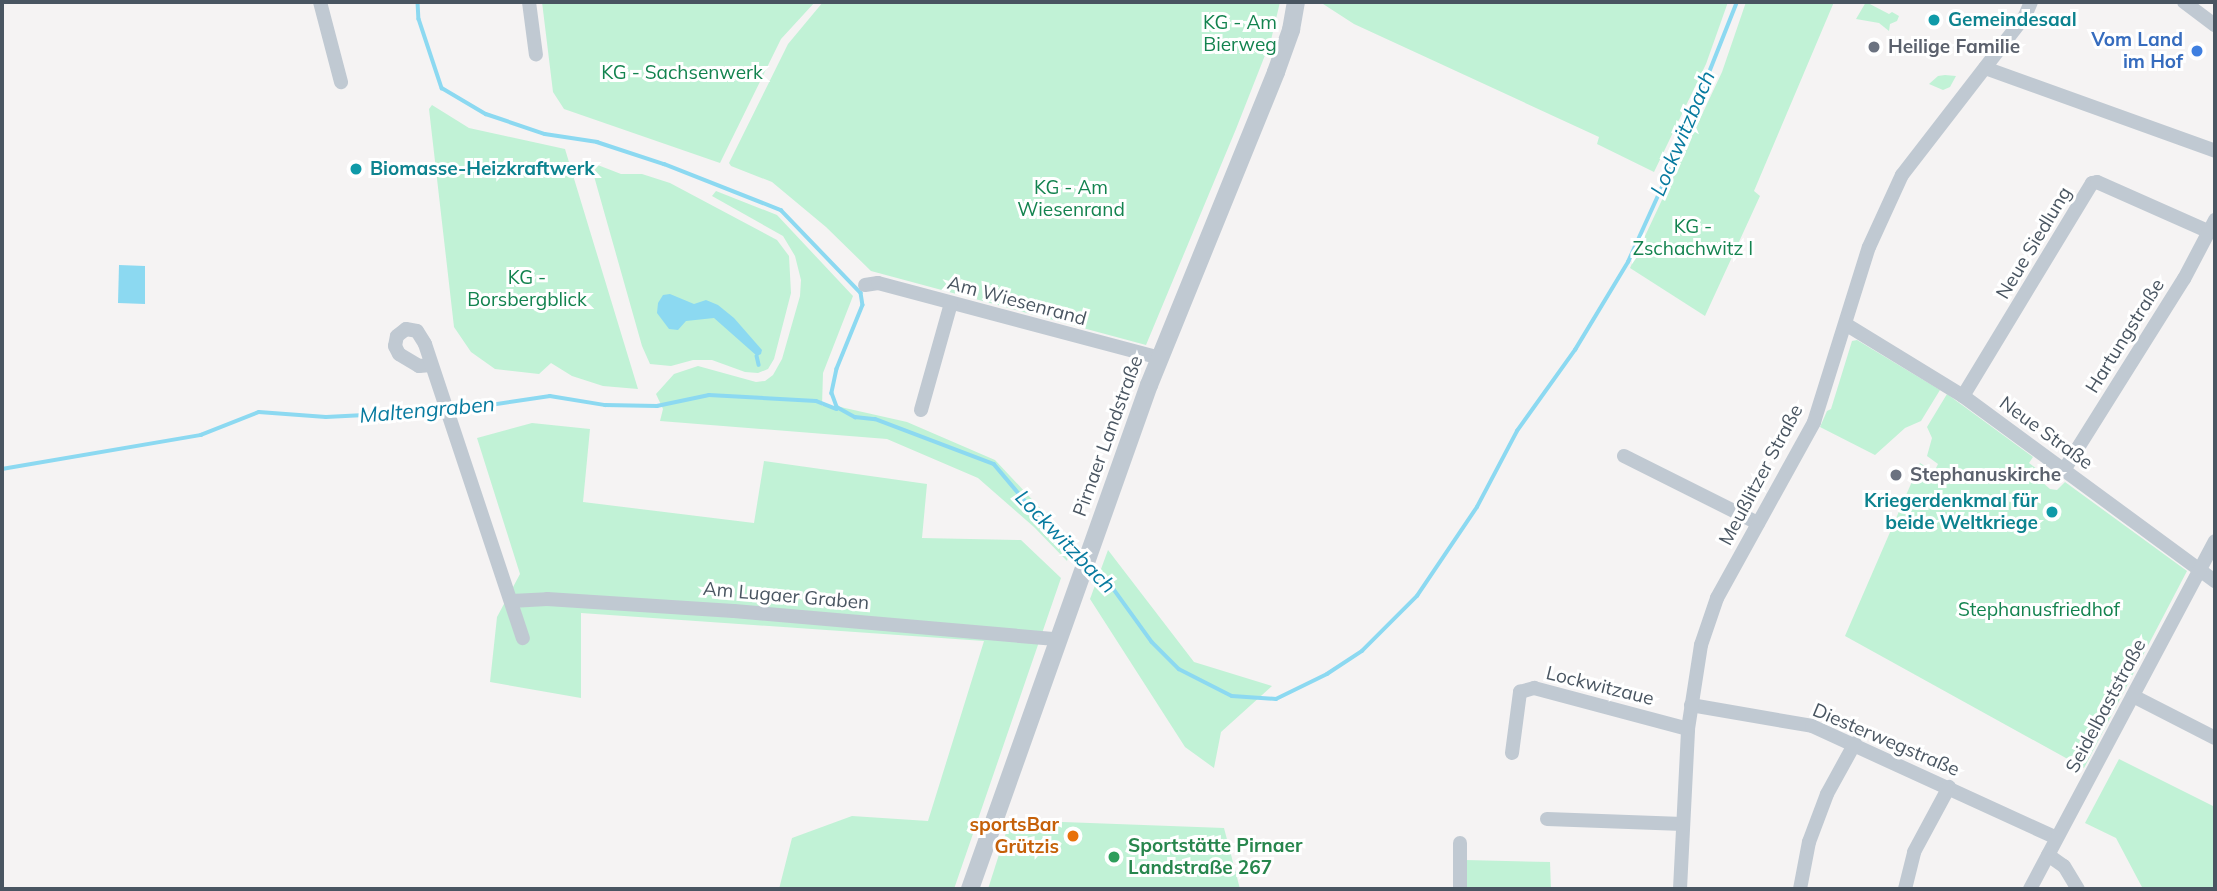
<!DOCTYPE html>
<meta charset="utf-8">
<style>
body{margin:0}
#map{position:relative;width:2217px;height:891px;overflow:hidden;background:#f5f3f3;font-family:Mulish,sans-serif}
div>[style]{position:absolute}
.green>*{inset:0;background:#c1f2d6}
.water>*{inset:0;background:#8cd9f1}
.stream>*{height:3.5px;margin:-1.75px;padding:0 1.75px;transform-origin:1.75px;border-radius:1.75px;background:#8cd9f1}
.minor>*{height:14px;margin:-7px;padding:0 7px;transform-origin:7px;border-radius:7px;background:#c0c9d2}
.tertiary>*{height:18px;margin:-9px;padding:0 9px;transform-origin:9px;border-radius:9px;background:#c0c9d2}
.dots>*{width:19px;height:19px;translate:-50% -50%;box-sizing:border-box;border:4px solid #fff;border-radius:50%}
span{translate:-50% -50%;white-space:nowrap;text-align:center;line-height:1.15;-webkit-text-stroke:6px #fff;paint-order:stroke}
.culture-label{font-size:19px;color:#0d838f;font-weight:700}
.left{translate:0 -50%;text-align:left}
.right{translate:-100% -50%;text-align:right}
.park-label{font-size:19px;color:#13834f}
.shop-label{font-size:19px;color:#366cbe;font-weight:700}
.worship-label{font-size:19px;color:#5b616d;font-weight:700}
.street-label{font-size:19px;color:#495561}
.food-label{font-size:19px;color:#c56008;font-weight:700}
.leisure-label{font-size:19px;color:#27864d;font-weight:700}
.water-label{font-size:21px;color:#077a9f;font-style:italic}
.frame{position:absolute;inset:0;border:4px solid #495561;pointer-events:none}
</style>
<div id="map">
<div class="green">
<i style="clip-path:polygon(542px 2px,815px 2px,781px 39px,720px 163px,564px 109px,553px 92px)"></i>
<i style="clip-path:polygon(823px 2px,1280px 2px,1271px 40px,1236px 129px,1146px 345px,871px 271px,826px 227px,772px 182px,731px 166px,729px 163px,788px 44px)"></i>
<i style="clip-path:polygon(1320px 2px,1728px 2px,1706px 64px,1654px 172px,1597px 144px,1599px 137px,1354px 24px)"></i>
<i style="clip-path:polygon(1746px 2px,1834px 2px,1754px 191px,1760px 196px,1705px 316px,1630px 268px,1722px 72px)"></i>
<i style="clip-path:polygon(1866px 2px,1889px 14px,1892px 12px,1899px 16px,1897px 21px,1890px 24px,1889px 31px,1879px 23px,1856px 19px)"></i>
<i style="clip-path:polygon(1938px 76px,1945px 75px,1956px 76px,1950px 87px,1943px 90px,1929px 84px)"></i>
<i style="clip-path:polygon(432px 105px,469px 128px,565px 149px,638px 389px,603px 386px,572px 376px,551px 363px,539px 374px,495px 369px,471px 352px,454px 327px,429px 109px)"></i>
<i style="clip-path:polygon(590px 162px,621px 174px,642px 174px,670px 183px,777px 240px,789px 256px,791px 293px,774px 359px,768px 369px,758px 373px,745px 372px,712px 360px,693px 360px,671px 366px,650px 364px,642px 346px)"></i>
<i style="clip-path:polygon(716px 191px,777px 215px,853px 296px,823px 373px,822px 406px,836px 406px,907px 422px,995px 460px,1072px 542px,1067px 561px,1034px 527px,978px 478px,887px 439px,660px 421px,663px 409px,656px 394px,674px 374px,698px 366px,756px 382px,765px 381px,773px 375px,782px 359px,800px 296px,801px 280px,795px 256px,783px 236px,712px 196px)"></i>
<i style="clip-path:polygon(1857px 340px,1940px 390px,1921px 421px,1905px 428px,1875px 455px,1820px 427px,1827px 411px,1831px 409px,1852px 341px)"></i>
<i style="clip-path:polygon(1947px 394px,2033px 457px,2029px 463px,2041px 472px,2042px 482px,2050px 489px,2057px 490px,2065px 482px,2187px 571px,2084px 768px,1845px 636px,1920px 463px,1934px 472px,1938px 464px,1927px 456px,1932px 438px,1927px 427px)"></i>
<i style="clip-path:polygon(532px 423px,590px 429px,583px 502px,754px 523px,764px 461px,927px 484px,922px 538px,1021px 540px,1061px 578px,954px 889px,779px 889px,792px 838px,852px 816px,928px 821px,984px 641px,581px 613px,581px 698px,490px 682px,497px 617px,520px 574px,477px 438px)"></i>
<i style="clip-path:polygon(1108px 550px,1194px 662px,1272px 686px,1221px 732px,1214px 768px,1185px 747px,1090px 599px)"></i>
<i style="clip-path:polygon(2119px 759px,2215px 807px,2215px 889px,2143px 889px,2116px 838px,2085px 823px)"></i>
<i style="clip-path:polygon(1010px 820px,1224px 828px,1240px 889px,988px 889px)"></i>
<i style="clip-path:polygon(1465px 860px,1550px 862px,1551px 889px,1465px 889px)"></i>
</div>
<div class="water">
<i style="clip-path:polygon(119px 265px,145px 266px,145px 304px,118px 303px)"></i>
<i style="clip-path:polygon(670px 294px,694px 304px,706px 300px,718px 305px,734px 318px,762px 350px,761px 354px,757px 356px,714px 318px,686px 321px,678px 330px,669px 329px,657px 313px,658px 303px,663px 295px)"></i>
</div>
<div class="stream">
<i style="left:418px;top:2px;width:17px;rotate:87deg"></i>
<i style="left:419px;top:19px;width:73px;rotate:71.6deg"></i>
<i style="left:442px;top:88px;width:51px;rotate:30.6deg"></i>
<i style="left:486px;top:114px;width:62px;rotate:18.7deg"></i>
<i style="left:545px;top:134px;width:53px;rotate:8.7deg"></i>
<i style="left:597px;top:142px;width:71px;rotate:18.2deg"></i>
<i style="left:664px;top:164px;width:126px;rotate:21.5deg"></i>
<i style="left:781px;top:210px;width:115px;rotate:46.1deg"></i>
<i style="left:861px;top:293px;width:12px;rotate:81deg"></i>
<i style="left:863px;top:305px;width:69px;rotate:112.1deg"></i>
<i style="left:837px;top:369px;width:25px;rotate:102deg"></i>
<i style="left:832px;top:393px;width:15px;rotate:70deg"></i>
<i style="left:837px;top:407px;width:21px;rotate:29deg"></i>
<i style="left:855px;top:417px;width:20px;rotate:6deg"></i>
<i style="left:875px;top:419px;width:127px;rotate:20.7deg"></i>
<i style="left:994px;top:464px;width:67px;rotate:49.9deg"></i>
<i style="left:1037px;top:515px;width:62px;rotate:41.7deg"></i>
<i style="left:757px;top:356px;width:9px;rotate:77deg"></i>
<i style="left:451px;top:411px;width:100px;rotate:-8.6deg"></i>
<i style="left:550px;top:396px;width:56px;rotate:9.3deg"></i>
<i style="left:605px;top:405px;width:52px;rotate:1.1deg"></i>
<i style="left:657px;top:406px;width:53px;rotate:-11.9deg"></i>
<i style="left:709px;top:395px;width:107px;rotate:3.2deg"></i>
<i style="left:816px;top:401px;width:22px;rotate:21deg"></i>
<i style="left:2px;top:469px;width:202px;rotate:-9.7deg"></i>
<i style="left:201px;top:435px;width:62px;rotate:-21.6deg"></i>
<i style="left:259px;top:412px;width:67px;rotate:4.3deg"></i>
<i style="left:326px;top:417px;width:117px;rotate:-2.9deg"></i>
<i style="left:1091px;top:564px;width:19px;rotate:43deg"></i>
<i style="left:1105px;top:577px;width:80px;rotate:54.1deg"></i>
<i style="left:1152px;top:642px;width:38px;rotate:45deg"></i>
<i style="left:1179px;top:669px;width:59px;rotate:27deg"></i>
<i style="left:1232px;top:696px;width:44px;rotate:3.9deg"></i>
<i style="left:1276px;top:699px;width:57px;rotate:-26.1deg"></i>
<i style="left:1327px;top:674px;width:42px;rotate:-33.3deg"></i>
<i style="left:1362px;top:651px;width:78px;rotate:-45deg"></i>
<i style="left:1417px;top:596px;width:107px;rotate:-56deg"></i>
<i style="left:1477px;top:507px;width:86px;rotate:-62.2deg"></i>
<i style="left:1517px;top:431px;width:100px;rotate:-54.4deg"></i>
<i style="left:1575px;top:350px;width:103px;rotate:-58.9deg"></i>
<i style="left:1628px;top:262px;width:116px;rotate:-65.6deg"></i>
<i style="left:1676px;top:156px;width:166px;rotate:-68.4deg"></i>
</div>
<div class="minor">
<i style="left:320px;top:2px;width:83px;rotate:75.3deg"></i>
<i style="left:529px;top:2px;width:53px;rotate:82.5deg"></i>
<i style="left:2184px;top:2px;width:39px;rotate:37deg"></i>
<i style="left:1985px;top:68px;width:245px;rotate:19.8deg"></i>
<i style="left:865px;top:285px;width:13px;rotate:-9deg"></i>
<i style="left:878px;top:283px;width:292px;rotate:14.9deg"></i>
<i style="left:1847px;top:325px;width:136px;rotate:31.5deg"></i>
<i style="left:1963px;top:396px;width:313px;rotate:36.3deg"></i>
<i style="left:431px;top:365px;width:12px;rotate:175deg"></i>
<i style="left:419px;top:366px;width:23px;rotate:-149deg"></i>
<i style="left:399px;top:354px;width:9px;rotate:-117deg"></i>
<i style="left:395px;top:346px;width:10px;rotate:-79deg"></i>
<i style="left:397px;top:336px;width:11px;rotate:-38deg"></i>
<i style="left:406px;top:329px;width:11px;rotate:10deg"></i>
<i style="left:417px;top:331px;width:15px;rotate:58deg"></i>
<i style="left:425px;top:344px;width:310px;rotate:71.6deg"></i>
<i style="left:1963px;top:396px;width:249px;rotate:-58.8deg"></i>
<i style="left:2092px;top:183px;width:5px;rotate:-11deg"></i>
<i style="left:2097px;top:182px;width:124px;rotate:23.9deg"></i>
<i style="left:921px;top:410px;width:111px;rotate:-74.3deg"></i>
<i style="left:1624px;top:456px;width:150px;rotate:26.6deg"></i>
<i style="left:2064px;top:470px;width:226px;rotate:-57.9deg"></i>
<i style="left:2184px;top:279px;width:67px;rotate:-62.3deg"></i>
<i style="left:511px;top:601px;width:36px;rotate:-3deg"></i>
<i style="left:547px;top:599px;width:187px;rotate:3.7deg"></i>
<i style="left:734px;top:611px;width:323px;rotate:5deg"></i>
<i style="left:2133px;top:696px;width:92px;rotate:27.1deg"></i>
<i style="left:1691px;top:705px;width:123px;rotate:9.8deg"></i>
<i style="left:1812px;top:726px;width:269px;rotate:24.6deg"></i>
<i style="left:1512px;top:753px;width:62px;rotate:-82.5deg"></i>
<i style="left:1520px;top:692px;width:15px;rotate:-16deg"></i>
<i style="left:1534px;top:688px;width:159px;rotate:14.9deg"></i>
<i style="left:1547px;top:819px;width:136px;rotate:2.1deg"></i>
<i style="left:2048px;top:855px;width:19px;rotate:35deg"></i>
<i style="left:2064px;top:866px;width:27px;rotate:59deg"></i>
<i style="left:1460px;top:889px;width:46px;rotate:-90deg"></i>
<i style="left:1680px;top:889px;width:160px;rotate:-87.1deg"></i>
<i style="left:1688px;top:729px;width:85px;rotate:-81.2deg"></i>
<i style="left:1701px;top:645px;width:50px;rotate:-71.2deg"></i>
<i style="left:1717px;top:598px;width:201px;rotate:-61.1deg"></i>
<i style="left:1814px;top:422px;width:183px;rotate:-72.6deg"></i>
<i style="left:1869px;top:247px;width:79px;rotate:-65.4deg"></i>
<i style="left:1902px;top:175px;width:201px;rotate:-52.3deg"></i>
<i style="left:2025px;top:16px;width:15px;rotate:-67deg"></i>
<i style="left:1800px;top:889px;width:48px;rotate:-79.2deg"></i>
<i style="left:1809px;top:842px;width:51px;rotate:-69.4deg"></i>
<i style="left:1827px;top:794px;width:58px;rotate:-61.2deg"></i>
<i style="left:1905px;top:889px;width:38px;rotate:-76deg"></i>
<i style="left:1914px;top:852px;width:74px;rotate:-61.7deg"></i>
<i style="left:2030px;top:889px;width:394px;rotate:-62deg"></i>
</div>
<div class="tertiary">
<i style="left:970px;top:889px;width:535px;rotate:-70.45deg"></i>
<i style="left:1149px;top:385px;width:338px;rotate:-67.9deg"></i>
<i style="left:1276px;top:72px;width:45px;rotate:-70.3deg"></i>
<i style="left:1291px;top:30px;width:28px;rotate:-80deg"></i>
</div>
<div class="dots">
<i style="left:1934px;top:20px;background:#0f9aa8"></i>
<i style="left:1874px;top:47px;background:#6b7280"></i>
<i style="left:2197px;top:51px;background:#3f7fe0"></i>
<i style="left:356px;top:169px;background:#0f9aa8"></i>
<i style="left:1896px;top:475px;background:#6b7280"></i>
<i style="left:2052px;top:512px;background:#0f9aa8"></i>
<i style="left:1073px;top:836px;background:#e8710a"></i>
<i style="left:1114px;top:857px;background:#2e9e5b"></i>
</div>
<div class="culture-label">
<span class="left" style="left:1948px;top:20px">Gemeindesaal</span>
<span class="left" style="left:370px;top:169px">Biomasse-Heizkraftwerk</span>
<span class="right" style="left:2038px;top:512px">Kriegerdenkmal für<br>beide Weltkriege</span>
</div>
<div class="park-label">
<span style="left:1240px;top:34px">KG - Am<br>Bierweg</span>
<span style="left:682px;top:73px">KG - Sachsenwerk</span>
<span style="left:1071px;top:199px">KG - Am<br>Wiesenrand</span>
<span style="left:1693px;top:238px">KG -<br>Zschachwitz I</span>
<span style="left:527px;top:289px">KG -<br>Borsbergblick</span>
<span style="left:2039px;top:610px">Stephanusfriedhof</span>
</div>
<div class="shop-label">
<span class="right" style="left:2183px;top:51px">Vom Land<br>im Hof</span>
</div>
<div class="worship-label">
<span class="left" style="left:1888px;top:47px">Heilige Familie</span>
<span class="left" style="left:1910px;top:475px">Stephanuskirche</span>
</div>
<div class="street-label">
<span style="left:2034px;top:243px;rotate:-59deg">Neue Siedlung</span>
<span style="left:1017px;top:301px;rotate:15deg">Am Wiesenrand</span>
<span style="left:2125px;top:336px;rotate:-58deg">Hartungstraße</span>
<span style="left:2046px;top:433px;rotate:36deg">Neue Straße</span>
<span style="left:1108px;top:436px;rotate:-70deg">Pirnaer Landstraße</span>
<span style="left:1761px;top:475px;rotate:-62deg">Meußlitzer Straße</span>
<span style="left:786px;top:596px;rotate:5deg">Am Lugaer Graben</span>
<span style="left:1600px;top:686px;rotate:14deg">Lockwitzaue</span>
<span style="left:2106px;top:706px;rotate:-62deg">Seidelbaststraße</span>
<span style="left:1886px;top:740px;rotate:23deg">Diesterwegstraße</span>
</div>
<div class="food-label">
<span class="right" style="left:1059px;top:836px">sportsBar<br>Grützis</span>
</div>
<div class="leisure-label">
<span class="left" style="left:1128px;top:857px">Sportstätte Pirnaer<br>Landstraße 267</span>
</div>
<div class="water-label">
<span style="left:1682px;top:133px;rotate:-67deg">Lockwitzbach</span>
<span style="left:427px;top:409px;rotate:-5deg">Maltengraben</span>
<span style="left:1066px;top:541px;rotate:46deg">Lockwitzbach</span>
</div>
<div class="frame"></div>
</div>
